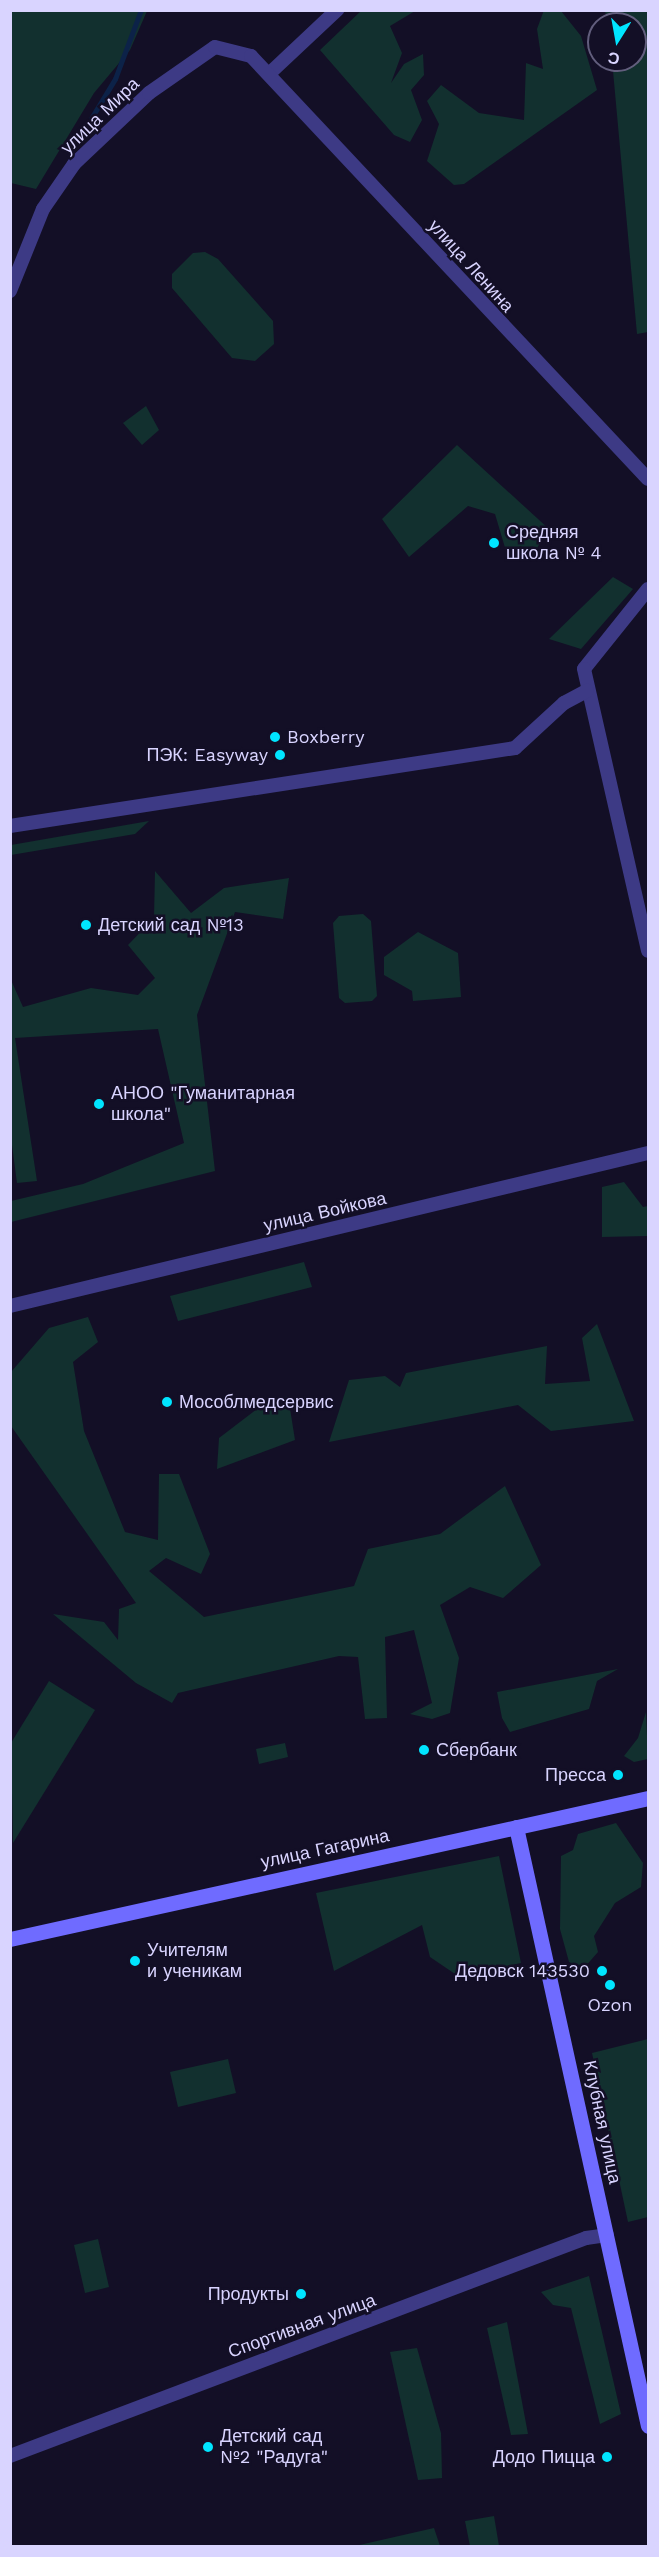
<!DOCTYPE html>
<meta charset="utf-8">
<style>
body{margin:0}
#map{position:relative;width:659px;height:2557px;overflow:hidden;background:#130f26;font-family:"Work Sans",sans-serif}
div>[style]{position:absolute}
.green>*{inset:0;background:#12302f}
.stream>*{height:4.5px;margin:-2.25px;padding:0 2.25px;transform-origin:2.25px;border-radius:2.25px;background:#0c2248}
.street>*{height:14px;margin:-7px;padding:0 7px;transform-origin:7px;border-radius:7px;background:#3d3a85}
.secondary>*{height:15px;margin:-7.5px;padding:0 7.5px;transform-origin:7.5px;border-radius:7.5px;background:#6f6bff}
.dots>*{width:16px;height:16px;translate:-50% -50%;box-sizing:border-box;border:3px solid #130f26;border-radius:50%}
span{translate:-50% -50%;white-space:nowrap;text-align:center;line-height:1.15;-webkit-text-stroke:5px #130f26;paint-order:stroke}
.street-label{font-size:18px;color:#d9d4ff}
.poi-label{font-size:18px;color:#d9d4ff}
.left{translate:0 -50%;text-align:left}
.right{translate:-100% -50%;text-align:right}
.frame{position:absolute;inset:0;border:12px solid #d9d4ff;pointer-events:none}
.north{position:absolute;left:587px;top:12px;width:60px;height:60px;box-sizing:border-box;background:#130f26;border:2px solid #625e7d;border-radius:50%;rotate:191deg;font-size:16px;font-weight:700;line-height:24px;text-align:center;color:#d9d4ff}
.north::after{content:'';display:block;margin:auto;width:21px;height:27px;background:#00e5ff;clip-path:polygon(50% 0,100% 100%,50% 72%,0 100%)}
</style>
<div id="map">
<div class="green">
<i style="clip-path:polygon(362px 10px,415px 11px,390px 26px,402px 53px,391px 83px,404px 64px,423px 54px,424px 75px,411px 90px,422px 120px,410px 142px,394px 135px,320px 50px)"></i>
<i style="clip-path:polygon(544px 10px,561px 11px,581px 36px,597px 90px,464px 184px,454px 185px,427px 161px,439px 124px,427px 101px,441px 85px,479px 113px,524px 120px,526px 63px,543px 69px,537px 29px)"></i>
<i style="clip-path:polygon(10px 11px,147px 11px,130px 50px,94px 93px,36px 189px,11px 183px)"></i>
<i style="clip-path:polygon(605px 11px,648px 11px,648px 332px,637px 334px,612px 60px,635px 60px,635px 24px,608px 24px)"></i>
<i style="clip-path:polygon(205px 252px,218px 259px,273px 321px,274px 344px,255px 361px,232px 358px,172px 288px,172px 274px,193px 253px)"></i>
<i style="clip-path:polygon(146px 406px,159px 430px,142px 445px,123px 423px)"></i>
<i style="clip-path:polygon(457px 445px,549px 529px,532px 556px,506px 551px,495px 514px,468px 506px,409px 557px,382px 519px)"></i>
<i style="clip-path:polygon(613px 577px,633px 589px,581px 649px,549px 639px)"></i>
<i style="clip-path:polygon(149px 821px,135px 834px,11px 855px,11px 845px)"></i>
<i style="clip-path:polygon(155px 871px,191px 913px,224px 888px,289px 878px,283px 919px,235px 912px,197px 1015px,215px 1171px,11px 1222px,11px 1201px,83px 1184px,184px 1143px,158px 1029px,15px 1038px,37px 1181px,17px 1183px,10px 1130px,11px 980px,23px 1007px,91px 988px,138px 995px,155px 978px,128px 945px,154px 918px)"></i>
<i style="clip-path:polygon(363px 914px,371px 921px,377px 996px,372px 1001px,345px 1003px,339px 998px,333px 923px,339px 916px)"></i>
<i style="clip-path:polygon(418px 932px,458px 953px,461px 997px,413px 1001px,412px 991px,384px 975px,384px 957px)"></i>
<i style="clip-path:polygon(624px 1182px,643px 1207px,648px 1206px,648px 1236px,602px 1237px,602px 1187px)"></i>
<i style="clip-path:polygon(304px 1262px,312px 1287px,178px 1321px,170px 1296px)"></i>
<i style="clip-path:polygon(88px 1317px,98px 1342px,73px 1362px,84px 1431px,125px 1532px,158px 1540px,159px 1474px,179px 1474px,210px 1554px,201px 1574px,166px 1558px,149px 1571px,204px 1617px,354px 1586px,368px 1549px,440px 1534px,505px 1486px,541px 1565px,503px 1598px,470px 1587px,440px 1605px,459px 1658px,450px 1713px,432px 1719px,410px 1714px,432px 1703px,414px 1630px,385px 1637px,387px 1718px,365px 1719px,358px 1657px,339px 1656px,178px 1693px,172px 1703px,136px 1683px,53px 1614px,104px 1622px,118px 1640px,119px 1609px,136px 1603px,11px 1426px,11px 1372px,49px 1328px)"></i>
<i style="clip-path:polygon(597px 1324px,634px 1421px,551px 1431px,518px 1405px,329px 1442px,349px 1380px,385px 1376px,400px 1387px,406px 1373px,547px 1346px,545px 1384px,590px 1381px,582px 1338px)"></i>
<i style="clip-path:polygon(288px 1396px,295px 1440px,217px 1469px,219px 1438px,257px 1409px)"></i>
<i style="clip-path:polygon(618px 1669px,597px 1681px,589px 1709px,510px 1732px,502px 1718px,497px 1692px)"></i>
<i style="clip-path:polygon(49px 1681px,95px 1710px,13px 1843px,11px 1743px)"></i>
<i style="clip-path:polygon(646px 1712px,648px 1759px,634px 1762px,624px 1756px,638px 1738px)"></i>
<i style="clip-path:polygon(285px 1743px,288px 1757px,259px 1764px,256px 1749px)"></i>
<i style="clip-path:polygon(616px 1823px,643px 1863px,641px 1887px,615px 1903px,594px 1936px,598px 1952px,584px 1968px,569px 1962px,560px 1929px,561px 1856px,573px 1850px,578px 1834px)"></i>
<i style="clip-path:polygon(499px 1856px,521px 1963px,458px 1976px,430px 1957px,422px 1925px,334px 1971px,316px 1893px)"></i>
<i style="clip-path:polygon(648px 2039px,648px 2217px,628px 2222px,592px 2053px)"></i>
<i style="clip-path:polygon(228px 2059px,236px 2093px,178px 2107px,170px 2072px)"></i>
<i style="clip-path:polygon(98px 2239px,109px 2287px,85px 2293px,74px 2245px)"></i>
<i style="clip-path:polygon(589px 2276px,621px 2414px,600px 2424px,571px 2308px,553px 2305px,541px 2292px)"></i>
<i style="clip-path:polygon(507px 2322px,528px 2434px,511px 2435px,487px 2328px)"></i>
<i style="clip-path:polygon(417px 2348px,441px 2433px,442px 2478px,418px 2480px,390px 2352px)"></i>
<i style="clip-path:polygon(494px 2516px,499px 2546px,470px 2546px,465px 2521px)"></i>
<i style="clip-path:polygon(434px 2528px,440px 2546px,355px 2546px)"></i>
</div>
<div class="stream">
<i style="left:83px;top:132px;width:62px;rotate:-58.9deg"></i>
<i style="left:115px;top:79px;width:74px;rotate:-69.4deg"></i>
</div>
<div class="street">
<i style="left:271px;top:72px;width:91px;rotate:-43.2deg"></i>
<i style="left:10px;top:291px;width:88px;rotate:-68.1deg"></i>
<i style="left:43px;top:209px;width:55px;rotate:-55.4deg"></i>
<i style="left:74px;top:164px;width:103px;rotate:-43.4deg"></i>
<i style="left:149px;top:93px;width:80px;rotate:-34.9deg"></i>
<i style="left:215px;top:47px;width:37px;rotate:14deg"></i>
<i style="left:251px;top:56px;width:580px;rotate:46.82deg"></i>
<i style="left:648px;top:589px;width:102px;rotate:128.7deg"></i>
<i style="left:584px;top:669px;width:289px;rotate:77.2deg"></i>
<i style="left:10px;top:826px;width:511px;rotate:-8.78deg"></i>
<i style="left:515px;top:748px;width:67px;rotate:-42.6deg"></i>
<i style="left:564px;top:703px;width:26px;rotate:-28deg"></i>
<i style="left:10px;top:1306px;width:656px;rotate:-13.49deg"></i>
<i style="left:10px;top:2456px;width:616px;rotate:-20.73deg"></i>
<i style="left:586px;top:2238px;width:21px;rotate:-8deg"></i>
</div>
<div class="secondary">
<i style="left:516px;top:1827px;width:613px;rotate:77.57deg"></i>
<i style="left:10px;top:1939px;width:653px;rotate:-12.46deg"></i>
</div>
<div class="dots">
<i style="left:494px;top:543px;background:#00e5ff"></i>
<i style="left:275px;top:737px;background:#00e5ff"></i>
<i style="left:280px;top:755px;background:#00e5ff"></i>
<i style="left:86px;top:925px;background:#00e5ff"></i>
<i style="left:99px;top:1104px;background:#00e5ff"></i>
<i style="left:167px;top:1402px;background:#00e5ff"></i>
<i style="left:424px;top:1750px;background:#00e5ff"></i>
<i style="left:618px;top:1775px;background:#00e5ff"></i>
<i style="left:135px;top:1961px;background:#00e5ff"></i>
<i style="left:602px;top:1971px;background:#00e5ff"></i>
<i style="left:610px;top:1985px;background:#00e5ff"></i>
<i style="left:301px;top:2294px;background:#00e5ff"></i>
<i style="left:208px;top:2447px;background:#00e5ff"></i>
<i style="left:607px;top:2457px;background:#00e5ff"></i>
</div>
<div class="street-label">
<span style="left:100px;top:116px;rotate:-44deg">улица Мира</span>
<span style="left:471px;top:266px;rotate:48deg">улица Ленина</span>
<span style="left:325px;top:1212px;rotate:-13deg">улица Войкова</span>
<span style="left:325px;top:1849px;rotate:-12deg">улица Гагарина</span>
<span style="left:602px;top:2122px;rotate:78deg">Клубная улица</span>
<span style="left:302px;top:2326px;rotate:-20deg">Спортивная улица</span>
</div>
<div class="poi-label">
<span class="left" style="left:506px;top:543px">Средняя<br>школа № 4</span>
<span class="left" style="left:287px;top:737px">Boxberry</span>
<span class="right" style="left:268px;top:755px">ПЭК: Easyway</span>
<span class="left" style="left:98px;top:925px">Детский сад №13</span>
<span class="left" style="left:111px;top:1104px">АНОО "Гуманитарная<br>школа"</span>
<span class="left" style="left:179px;top:1402px">Мособлмедсервис</span>
<span class="left" style="left:436px;top:1750px">Сбербанк</span>
<span class="right" style="left:606px;top:1775px">Пресса</span>
<span class="left" style="left:147px;top:1961px">Учителям<br>и ученикам</span>
<span class="right" style="left:590px;top:1971px">Дедовск 143530</span>
<span style="left:610px;top:2005px">Ozon</span>
<span class="right" style="left:289px;top:2294px">Продукты</span>
<span class="left" style="left:220px;top:2447px">Детский сад<br>№2 "Радуга"</span>
<span class="right" style="left:595px;top:2457px">Додо Пицца</span>
</div>
<div class="frame"></div>
<div class="north">С</div>
</div>
